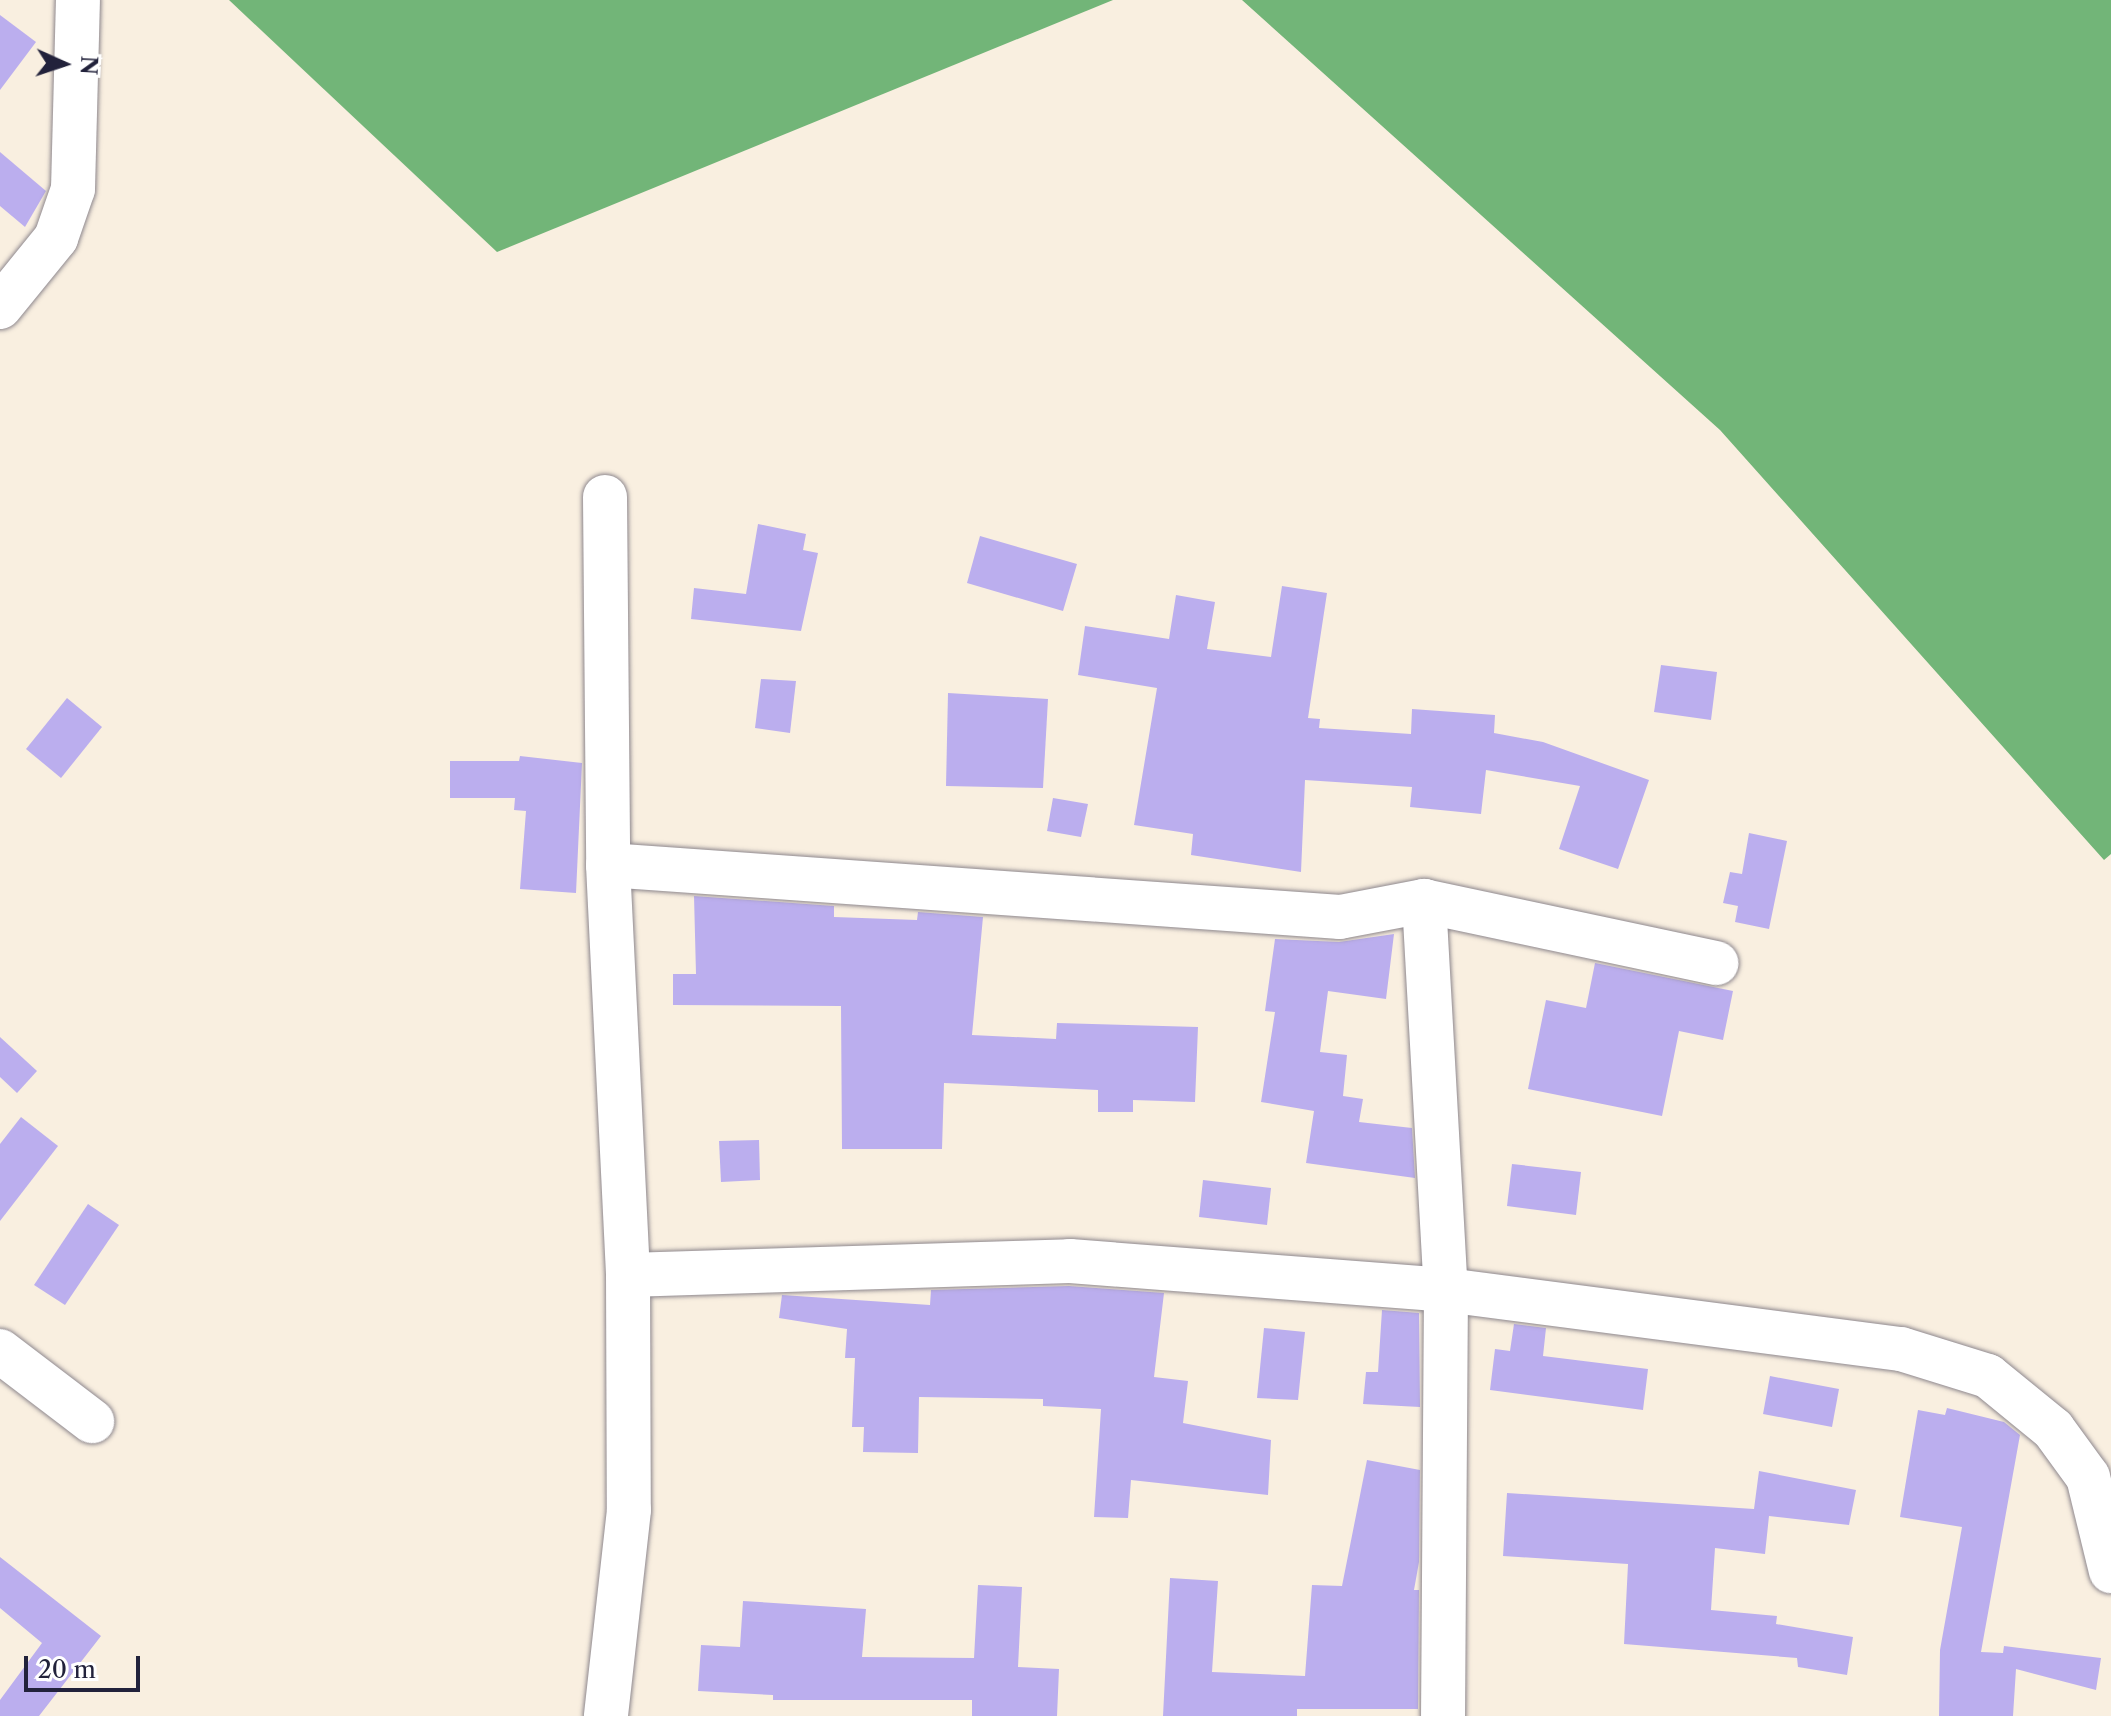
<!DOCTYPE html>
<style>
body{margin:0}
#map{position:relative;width:2111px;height:1716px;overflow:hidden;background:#f9efe0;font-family:"Libre Caslon Text",serif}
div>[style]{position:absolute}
.forest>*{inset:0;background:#72b578}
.building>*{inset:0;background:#bbaeee}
.roads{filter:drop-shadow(0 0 2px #8e888e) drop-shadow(0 0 2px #8e888e)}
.minor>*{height:44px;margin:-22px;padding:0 22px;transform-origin:22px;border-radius:22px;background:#fff}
span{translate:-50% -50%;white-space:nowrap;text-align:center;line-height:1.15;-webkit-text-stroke:6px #fff;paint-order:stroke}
.north{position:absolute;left:24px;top:24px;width:80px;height:80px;-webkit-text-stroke:6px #fff;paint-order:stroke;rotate:93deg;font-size:22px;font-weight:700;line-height:32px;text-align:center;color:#22223b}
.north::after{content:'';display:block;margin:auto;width:28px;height:36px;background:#22223b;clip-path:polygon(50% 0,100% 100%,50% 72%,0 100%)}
.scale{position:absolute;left:24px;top:1656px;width:116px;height:36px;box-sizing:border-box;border:4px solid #22223b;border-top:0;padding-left:10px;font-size:24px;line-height:28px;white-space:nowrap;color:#22223b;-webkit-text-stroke:6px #fff;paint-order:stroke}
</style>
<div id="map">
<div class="forest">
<i style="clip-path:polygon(229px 0,1113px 0,497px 252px)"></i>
<i style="clip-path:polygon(1242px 0,2111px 0,2111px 854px,2104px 860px,1720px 430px)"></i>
</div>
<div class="building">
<i style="clip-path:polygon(0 15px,36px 42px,0 90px)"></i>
<i style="clip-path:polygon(0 152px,46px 191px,25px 227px,0 206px)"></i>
<i style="clip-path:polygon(758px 524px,806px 534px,803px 550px,818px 553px,801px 631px,691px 619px,694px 588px,746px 594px)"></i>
<i style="clip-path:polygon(980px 536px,1077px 564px,1063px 611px,967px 583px)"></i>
<i style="clip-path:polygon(1282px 586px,1327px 593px,1308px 718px,1320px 719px,1319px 728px,1411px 734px,1412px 709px,1495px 715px,1494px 733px,1543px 742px,1649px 780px,1618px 869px,1559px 849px,1580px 786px,1486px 770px,1481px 814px,1410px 807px,1412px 787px,1305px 780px,1301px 872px,1191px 855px,1193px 834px,1134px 825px,1157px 688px,1078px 675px,1085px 626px,1169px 639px,1176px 595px,1215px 602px,1207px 649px,1271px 657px)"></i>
<i style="clip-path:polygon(1661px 665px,1717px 672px,1711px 720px,1654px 712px)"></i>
<i style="clip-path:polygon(761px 679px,796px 681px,790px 733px,755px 728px)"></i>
<i style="clip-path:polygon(948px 693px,1048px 699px,1043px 788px,946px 786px)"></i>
<i style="clip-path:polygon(67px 698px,102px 727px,61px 778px,26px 749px)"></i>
<i style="clip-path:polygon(520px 756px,582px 763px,576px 893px,520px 889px,526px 811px,514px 810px,515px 798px,450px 798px,450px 761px,519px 761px)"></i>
<i style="clip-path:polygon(1053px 798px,1088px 804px,1081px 837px,1047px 831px)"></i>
<i style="clip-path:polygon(1749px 833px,1787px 841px,1769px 929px,1735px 922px,1738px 906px,1723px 903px,1730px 872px,1742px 874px)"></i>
<i style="clip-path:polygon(694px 896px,834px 906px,834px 917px,917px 920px,918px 912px,983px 917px,972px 1035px,1056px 1039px,1057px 1023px,1198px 1027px,1195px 1102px,1133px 1100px,1133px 1112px,1098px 1112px,1098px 1090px,944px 1083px,942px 1149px,842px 1149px,841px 1006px,673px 1005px,673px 974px,696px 974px)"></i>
<i style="clip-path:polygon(1394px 934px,1386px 999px,1328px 991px,1320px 1052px,1347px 1055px,1343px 1096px,1363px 1099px,1359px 1122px,1412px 1128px,1415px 1178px,1306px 1163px,1314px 1111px,1261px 1102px,1275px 1012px,1265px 1011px,1275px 939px,1339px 942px)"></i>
<i style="clip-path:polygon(1595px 963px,1733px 991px,1723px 1040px,1679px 1031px,1662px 1116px,1528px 1089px,1546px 1000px,1586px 1008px)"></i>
<i style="clip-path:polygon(0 1037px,37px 1071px,17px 1093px,0 1077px)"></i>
<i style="clip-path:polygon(21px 1117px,58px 1146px,0 1221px,0 1144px)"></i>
<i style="clip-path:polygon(759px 1140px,760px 1180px,721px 1182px,719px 1141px)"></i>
<i style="clip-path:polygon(1512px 1164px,1581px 1172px,1576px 1215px,1507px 1206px)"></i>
<i style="clip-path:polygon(1203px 1180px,1271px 1188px,1267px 1225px,1199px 1217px)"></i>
<i style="clip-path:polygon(88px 1204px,119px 1225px,65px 1305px,34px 1285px)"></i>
<i style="clip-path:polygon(1069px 1286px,1164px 1293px,1154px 1377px,1188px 1381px,1183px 1423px,1271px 1440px,1268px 1495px,1131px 1480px,1128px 1518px,1094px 1517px,1101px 1409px,1043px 1406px,1043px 1399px,919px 1397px,918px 1453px,863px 1452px,864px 1427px,852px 1427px,855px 1358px,845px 1358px,847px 1329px,779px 1318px,782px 1295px,930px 1305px,931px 1290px)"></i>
<i style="clip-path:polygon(1382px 1310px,1419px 1313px,1420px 1407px,1363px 1404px,1366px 1372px,1378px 1372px)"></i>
<i style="clip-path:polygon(1514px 1324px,1546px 1328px,1543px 1356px,1648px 1369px,1643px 1410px,1490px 1390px,1495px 1349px,1510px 1351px)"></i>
<i style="clip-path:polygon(1264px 1328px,1305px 1332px,1298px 1400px,1257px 1398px)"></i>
<i style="clip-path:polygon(1770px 1376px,1839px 1389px,1832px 1427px,1763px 1414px)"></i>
<i style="clip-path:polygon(1947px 1408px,2004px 1422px,2020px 1435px,1981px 1652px,2003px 1653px,2004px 1646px,2101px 1658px,2096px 1690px,2016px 1669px,2013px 1716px,1939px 1716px,1940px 1650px,1962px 1527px,1900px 1517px,1918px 1410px,1945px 1415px)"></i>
<i style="clip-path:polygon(1367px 1460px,1420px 1470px,1419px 1562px,1414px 1590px,1419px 1590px,1418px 1709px,1297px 1709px,1297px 1716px,1163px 1716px,1170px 1578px,1218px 1581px,1212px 1672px,1305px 1676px,1312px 1585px,1342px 1586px)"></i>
<i style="clip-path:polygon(1759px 1471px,1856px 1490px,1849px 1525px,1769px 1516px,1765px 1554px,1715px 1548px,1711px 1610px,1777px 1616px,1776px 1624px,1853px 1637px,1847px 1675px,1798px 1667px,1797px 1658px,1624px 1644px,1628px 1564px,1503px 1556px,1507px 1493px,1754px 1509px)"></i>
<i style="clip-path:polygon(0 1557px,101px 1636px,39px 1716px,0 1716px,0 1700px,42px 1643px,0 1608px)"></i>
<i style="clip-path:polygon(978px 1585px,1022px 1587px,1018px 1667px,1059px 1669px,1057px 1716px,972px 1716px,972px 1700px,773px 1700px,773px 1695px,698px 1691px,701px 1645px,740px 1647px,743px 1601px,866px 1609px,862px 1657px,974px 1658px)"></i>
</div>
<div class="roads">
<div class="minor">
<i style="left:0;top:307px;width:89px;rotate:-50.9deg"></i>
<i style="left:56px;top:238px;width:52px;rotate:-70.9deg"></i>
<i style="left:73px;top:189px;width:189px;rotate:-88.5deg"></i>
<i style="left:605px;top:497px;width:368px;rotate:89.5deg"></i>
<i style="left:608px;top:865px;width:410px;rotate:87.2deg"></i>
<i style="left:628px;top:1275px;width:235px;rotate:89.8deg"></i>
<i style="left:629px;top:1510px;width:207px;rotate:96.4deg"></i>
<i style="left:608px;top:865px;width:734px;rotate:4.06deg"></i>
<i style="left:1340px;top:917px;width:86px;rotate:-10.8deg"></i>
<i style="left:1424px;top:901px;width:299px;rotate:12deg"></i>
<i style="left:1424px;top:901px;width:390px;rotate:86.8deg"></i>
<i style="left:1446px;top:1290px;width:426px;rotate:90.4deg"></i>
<i style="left:628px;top:1275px;width:442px;rotate:-1.8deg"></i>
<i style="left:1070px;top:1261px;width:377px;rotate:4.4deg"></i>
<i style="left:1446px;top:1290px;width:459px;rotate:7.4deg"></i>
<i style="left:1901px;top:1349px;width:91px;rotate:17.2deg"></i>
<i style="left:1988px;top:1376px;width:84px;rotate:39.2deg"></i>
<i style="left:2053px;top:1429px;width:59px;rotate:53.9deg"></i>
<i style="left:2088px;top:1477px;width:97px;rotate:76.3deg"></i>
<i style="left:0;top:1351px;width:116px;rotate:37.3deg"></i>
</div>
</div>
<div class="north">N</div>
<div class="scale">20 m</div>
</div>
